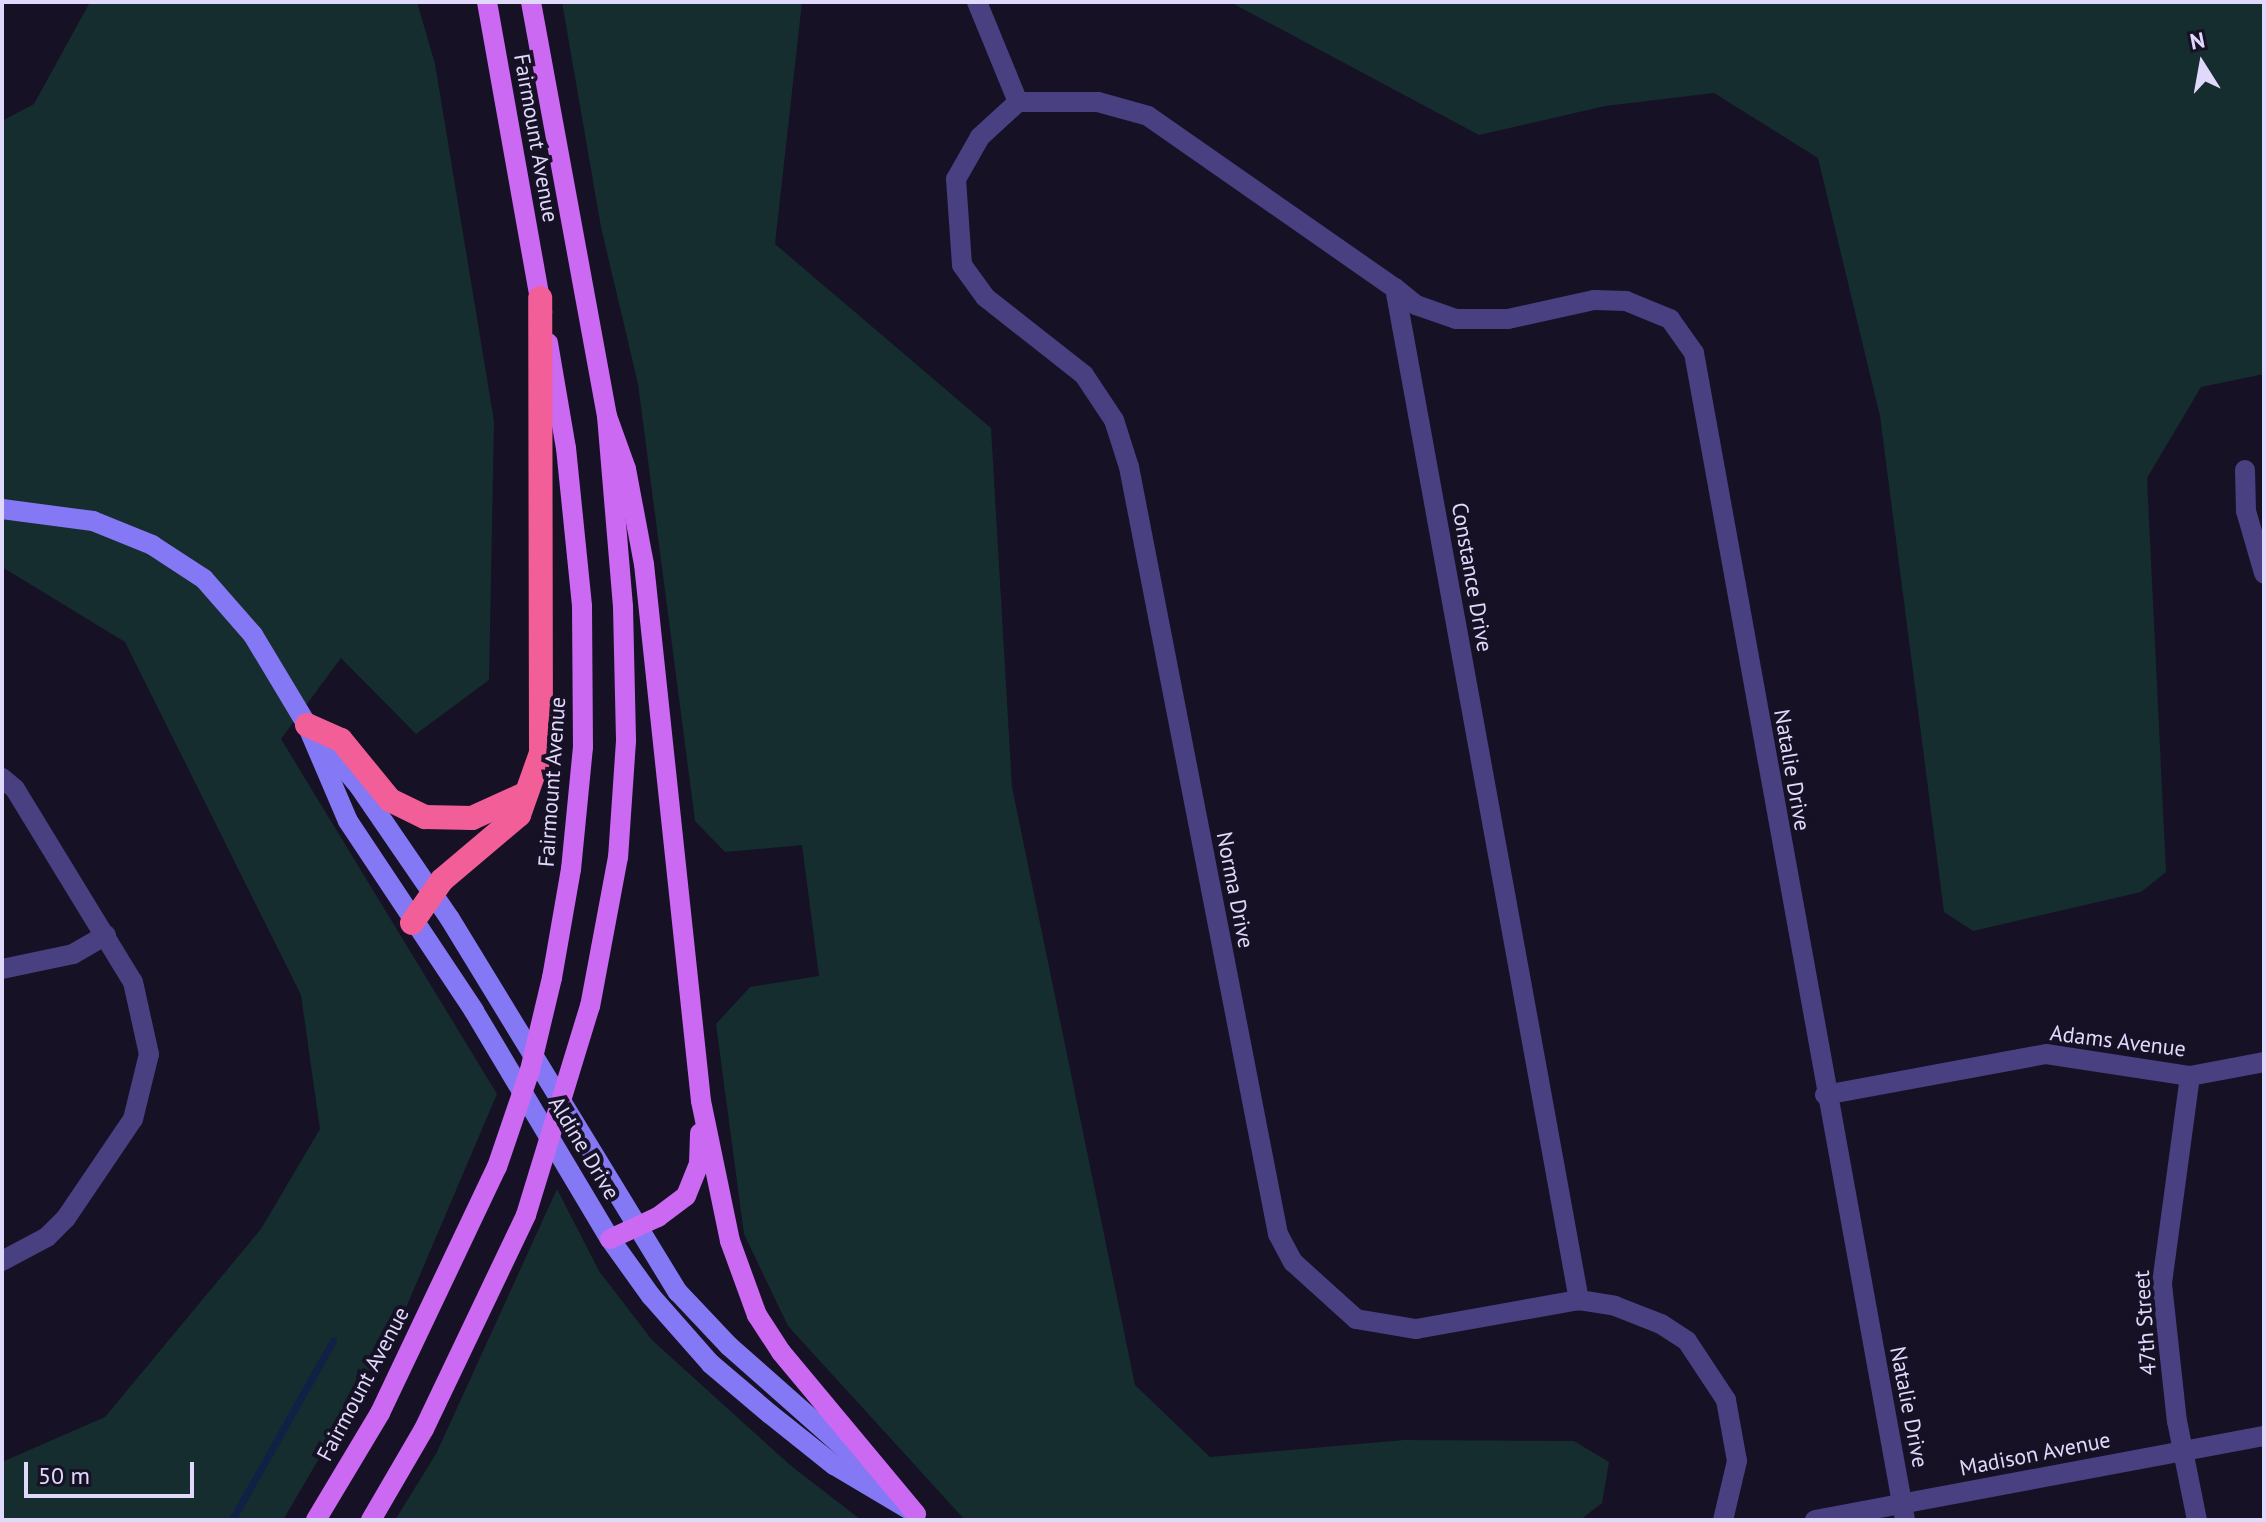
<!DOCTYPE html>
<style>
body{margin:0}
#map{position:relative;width:2266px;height:1522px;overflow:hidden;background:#161125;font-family:"PT Sans",sans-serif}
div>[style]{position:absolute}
.green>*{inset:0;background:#152d2f}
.stream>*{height:7px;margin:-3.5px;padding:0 3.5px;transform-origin:3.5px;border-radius:3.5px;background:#112045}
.street>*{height:20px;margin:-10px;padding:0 10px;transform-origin:10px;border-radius:10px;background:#484080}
.secondary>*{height:20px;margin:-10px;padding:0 10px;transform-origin:10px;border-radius:10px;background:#8578f4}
.primary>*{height:20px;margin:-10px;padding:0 10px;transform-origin:10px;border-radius:10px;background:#cb69f3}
.highway>*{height:24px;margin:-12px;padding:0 12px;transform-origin:12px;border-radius:12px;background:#f25e98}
.primary-bridge>*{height:20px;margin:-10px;padding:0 10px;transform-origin:10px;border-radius:10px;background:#cb69f3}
span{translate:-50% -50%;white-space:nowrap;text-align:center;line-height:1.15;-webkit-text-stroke:8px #161125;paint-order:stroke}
.street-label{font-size:22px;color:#e0d9fc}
.frame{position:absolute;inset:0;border:4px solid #e0d9fc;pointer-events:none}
.north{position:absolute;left:2162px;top:24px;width:80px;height:80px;-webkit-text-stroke:6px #161125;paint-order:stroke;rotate:349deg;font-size:22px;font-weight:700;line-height:32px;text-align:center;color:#e0d9fc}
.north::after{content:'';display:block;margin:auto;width:28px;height:36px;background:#e0d9fc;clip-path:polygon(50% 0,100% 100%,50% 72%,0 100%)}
.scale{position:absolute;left:24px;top:1462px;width:170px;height:36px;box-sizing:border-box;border:4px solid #e0d9fc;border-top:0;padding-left:10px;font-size:24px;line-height:28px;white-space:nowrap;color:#e0d9fc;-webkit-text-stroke:6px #161125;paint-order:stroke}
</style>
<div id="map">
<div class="green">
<i style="clip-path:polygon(90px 2px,417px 2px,435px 64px,494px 421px,489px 680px,416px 734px,341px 658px,281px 739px,497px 1094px,402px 1317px,283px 1520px,2px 1520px,2px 1462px,105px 1417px,261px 1229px,320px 1129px,301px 995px,125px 642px,2px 567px,2px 121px,34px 104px)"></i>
<i style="clip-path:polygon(562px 2px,802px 2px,775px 244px,991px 428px,1012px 787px,1135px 1385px,1210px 1457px,1404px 1440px,1574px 1441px,1609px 1462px,1602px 1503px,1580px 1520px,965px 1520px,788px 1326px,744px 1234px,716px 1024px,750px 987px,819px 976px,802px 845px,725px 852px,695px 821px,638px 384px,601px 227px)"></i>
<i style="clip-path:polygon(1230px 2px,2264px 2px,2264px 374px,2201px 387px,2147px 478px,2166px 872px,2141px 892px,1973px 931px,1944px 912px,1880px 416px,1818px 158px,1714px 93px,1605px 106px,1479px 135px)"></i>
<i style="clip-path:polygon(557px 1189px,599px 1271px,652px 1340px,790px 1465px,861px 1520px,395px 1520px,436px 1454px)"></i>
</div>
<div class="stream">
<i style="left:232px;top:1520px;width:206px;rotate:-60.6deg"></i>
</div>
<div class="street">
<i style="left:977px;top:2px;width:108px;rotate:67.7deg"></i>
<i style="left:1018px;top:102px;width:52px;rotate:137.4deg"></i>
<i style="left:980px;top:137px;width:48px;rotate:119.7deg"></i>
<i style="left:956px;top:179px;width:86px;rotate:86deg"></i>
<i style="left:962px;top:265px;width:39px;rotate:54deg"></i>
<i style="left:985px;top:297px;width:126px;rotate:38.2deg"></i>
<i style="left:1084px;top:375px;width:54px;rotate:56.3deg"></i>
<i style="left:1114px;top:420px;width:49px;rotate:72.3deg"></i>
<i style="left:1129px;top:467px;width:781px;rotate:79.01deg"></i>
<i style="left:1278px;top:1234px;width:32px;rotate:62deg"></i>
<i style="left:1293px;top:1262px;width:85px;rotate:42.1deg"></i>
<i style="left:1356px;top:1319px;width:61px;rotate:9.5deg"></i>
<i style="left:1416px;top:1329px;width:166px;rotate:-10.1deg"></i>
<i style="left:1579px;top:1300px;width:36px;rotate:9deg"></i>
<i style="left:1615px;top:1306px;width:49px;rotate:21.4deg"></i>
<i style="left:1661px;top:1324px;width:31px;rotate:33deg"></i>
<i style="left:1687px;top:1341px;width:71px;rotate:56.5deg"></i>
<i style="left:1726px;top:1400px;width:62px;rotate:79.8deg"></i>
<i style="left:1737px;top:1461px;width:61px;rotate:103.3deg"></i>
<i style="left:1018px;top:102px;width:80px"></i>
<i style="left:1098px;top:102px;width:52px;rotate:15.6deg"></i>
<i style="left:1148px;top:116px;width:301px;rotate:34.9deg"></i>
<i style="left:1395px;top:288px;width:1029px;rotate:79.7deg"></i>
<i style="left:1395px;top:288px;width:27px;rotate:39deg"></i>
<i style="left:1416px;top:305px;width:42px;rotate:19.3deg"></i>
<i style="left:1456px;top:319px;width:52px"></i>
<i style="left:1508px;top:319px;width:88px;rotate:-12.5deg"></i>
<i style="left:1594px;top:300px;width:32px;rotate:2deg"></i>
<i style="left:1626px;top:301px;width:48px;rotate:22.2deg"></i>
<i style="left:1670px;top:319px;width:42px;rotate:54.8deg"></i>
<i style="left:1694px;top:353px;width:1186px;rotate:79.75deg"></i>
<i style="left:2245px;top:470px;width:41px;rotate:88.6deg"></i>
<i style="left:2246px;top:511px;width:65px;rotate:73.8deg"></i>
<i style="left:2px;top:778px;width:17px;rotate:40deg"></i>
<i style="left:15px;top:789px;width:226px;rotate:58.6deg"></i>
<i style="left:133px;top:982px;width:74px;rotate:77.5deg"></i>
<i style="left:149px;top:1054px;width:67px;rotate:103.8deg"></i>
<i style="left:133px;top:1119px;width:120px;rotate:124.1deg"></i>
<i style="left:66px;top:1218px;width:27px;rotate:135deg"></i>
<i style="left:47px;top:1237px;width:51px;rotate:151.9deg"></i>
<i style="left:2px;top:969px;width:73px;rotate:-11.9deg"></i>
<i style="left:73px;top:954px;width:38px;rotate:-30deg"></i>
<i style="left:2190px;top:1076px;width:210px;rotate:97.7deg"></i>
<i style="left:2162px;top:1284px;width:138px;rotate:83.8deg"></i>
<i style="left:2177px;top:1421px;width:101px;rotate:78.6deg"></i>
<i style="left:1825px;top:1095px;width:225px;rotate:-10.5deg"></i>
<i style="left:2046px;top:1054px;width:146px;rotate:8.7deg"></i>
<i style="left:2190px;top:1076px;width:75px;rotate:-10.7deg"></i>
<i style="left:1815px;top:1520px;width:457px;rotate:-10.6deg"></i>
</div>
<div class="secondary">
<i style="left:2px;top:509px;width:92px;rotate:7.5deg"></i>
<i style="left:93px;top:521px;width:64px;rotate:22.1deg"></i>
<i style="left:152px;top:545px;width:62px;rotate:33.2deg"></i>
<i style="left:204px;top:579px;width:74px;rotate:48.8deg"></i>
<i style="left:253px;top:635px;width:105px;rotate:59deg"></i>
<i style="left:307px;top:725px;width:104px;rotate:66.9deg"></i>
<i style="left:348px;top:821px;width:228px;rotate:56.4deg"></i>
<i style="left:474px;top:1011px;width:265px;rotate:59.2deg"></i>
<i style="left:610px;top:1239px;width:70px;rotate:54.3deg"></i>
<i style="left:651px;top:1296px;width:91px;rotate:48.6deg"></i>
<i style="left:711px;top:1364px;width:77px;rotate:40.3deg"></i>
<i style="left:770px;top:1414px;width:82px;rotate:38.6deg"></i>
<i style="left:834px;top:1465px;width:92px;rotate:30.7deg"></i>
<i style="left:320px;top:740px;width:60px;rotate:49.7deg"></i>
<i style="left:359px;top:786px;width:161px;rotate:55.6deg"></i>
<i style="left:450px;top:919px;width:437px;rotate:58.6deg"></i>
<i style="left:678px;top:1292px;width:74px;rotate:46.6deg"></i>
<i style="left:729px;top:1346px;width:195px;rotate:41.5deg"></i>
</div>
<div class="primary">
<i style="left:487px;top:2px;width:315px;rotate:79.9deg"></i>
<i style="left:531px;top:2px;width:421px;rotate:79.6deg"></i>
<i style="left:607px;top:416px;width:192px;rotate:85.2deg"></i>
<i style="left:623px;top:607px;width:134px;rotate:88.7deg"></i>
<i style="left:626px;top:741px;width:116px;rotate:93.9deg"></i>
<i style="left:618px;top:857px;width:152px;rotate:100.6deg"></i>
<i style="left:548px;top:343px;width:107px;rotate:80.3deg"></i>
<i style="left:566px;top:448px;width:159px;rotate:84.2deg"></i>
<i style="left:582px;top:606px;width:141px;rotate:89.6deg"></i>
<i style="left:583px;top:747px;width:123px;rotate:95.6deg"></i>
<i style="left:571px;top:869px;width:111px;rotate:99.9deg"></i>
<i style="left:607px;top:416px;width:56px;rotate:70.3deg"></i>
<i style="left:626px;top:469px;width:97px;rotate:79.3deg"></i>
<i style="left:644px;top:564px;width:540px;rotate:83.94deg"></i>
<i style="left:701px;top:1101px;width:143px;rotate:78.3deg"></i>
<i style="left:730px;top:1241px;width:79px;rotate:70deg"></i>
<i style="left:757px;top:1315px;width:44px;rotate:57deg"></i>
<i style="left:781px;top:1352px;width:211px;rotate:50.2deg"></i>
<i style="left:610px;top:1239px;width:53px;rotate:-24.6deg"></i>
<i style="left:658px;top:1217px;width:35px;rotate:-37deg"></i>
<i style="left:686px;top:1196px;width:35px;rotate:-68deg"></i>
<i style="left:699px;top:1163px;width:30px;rotate:-88deg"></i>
<i style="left:316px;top:1520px;width:125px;rotate:-59.1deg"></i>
<i style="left:380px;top:1413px;width:272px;rotate:-64.6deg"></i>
<i style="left:371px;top:1520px;width:105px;rotate:-59.8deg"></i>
<i style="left:424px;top:1429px;width:237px;rotate:-64.5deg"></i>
</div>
<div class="highway">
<i style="left:307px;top:725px;width:37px;rotate:24deg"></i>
<i style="left:341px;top:740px;width:77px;rotate:50.8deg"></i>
<i style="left:390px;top:800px;width:39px;rotate:26deg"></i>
<i style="left:425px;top:817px;width:47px;rotate:1.2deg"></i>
<i style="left:472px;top:818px;width:58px;rotate:-24.4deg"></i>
<i style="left:412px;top:923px;width:52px;rotate:-55.1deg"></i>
<i style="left:442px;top:880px;width:101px;rotate:-40.2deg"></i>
<i style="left:519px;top:815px;width:66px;rotate:-70.5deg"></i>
<i style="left:541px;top:753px;width:455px;rotate:-90.1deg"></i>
</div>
<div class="primary-bridge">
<i style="left:497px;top:1167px;width:102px;rotate:-71.2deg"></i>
<i style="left:530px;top:1070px;width:95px;rotate:-76.6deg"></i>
<i style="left:526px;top:1215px;width:219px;rotate:-73deg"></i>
</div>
<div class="street-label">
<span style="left:536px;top:138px;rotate:80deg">Fairmount Avenue</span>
<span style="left:1472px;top:577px;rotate:80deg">Constance Drive</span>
<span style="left:1792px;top:770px;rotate:80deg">Natalie Drive</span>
<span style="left:552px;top:782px;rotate:-86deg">Fairmount Avenue</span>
<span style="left:1235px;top:890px;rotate:79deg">Norma Drive</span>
<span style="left:2118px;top:1041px;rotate:7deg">Adams Avenue</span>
<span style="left:584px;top:1148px;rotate:59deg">Aldine Drive</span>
<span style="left:2145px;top:1323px;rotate:-94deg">47th Street</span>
<span style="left:363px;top:1384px;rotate:-62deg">Fairmount Avenue</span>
<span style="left:1909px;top:1407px;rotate:79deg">Natalie Drive</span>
<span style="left:2035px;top:1454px;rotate:-11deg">Madison Avenue</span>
</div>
<div class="frame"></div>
<div class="north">N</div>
<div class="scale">50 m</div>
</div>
